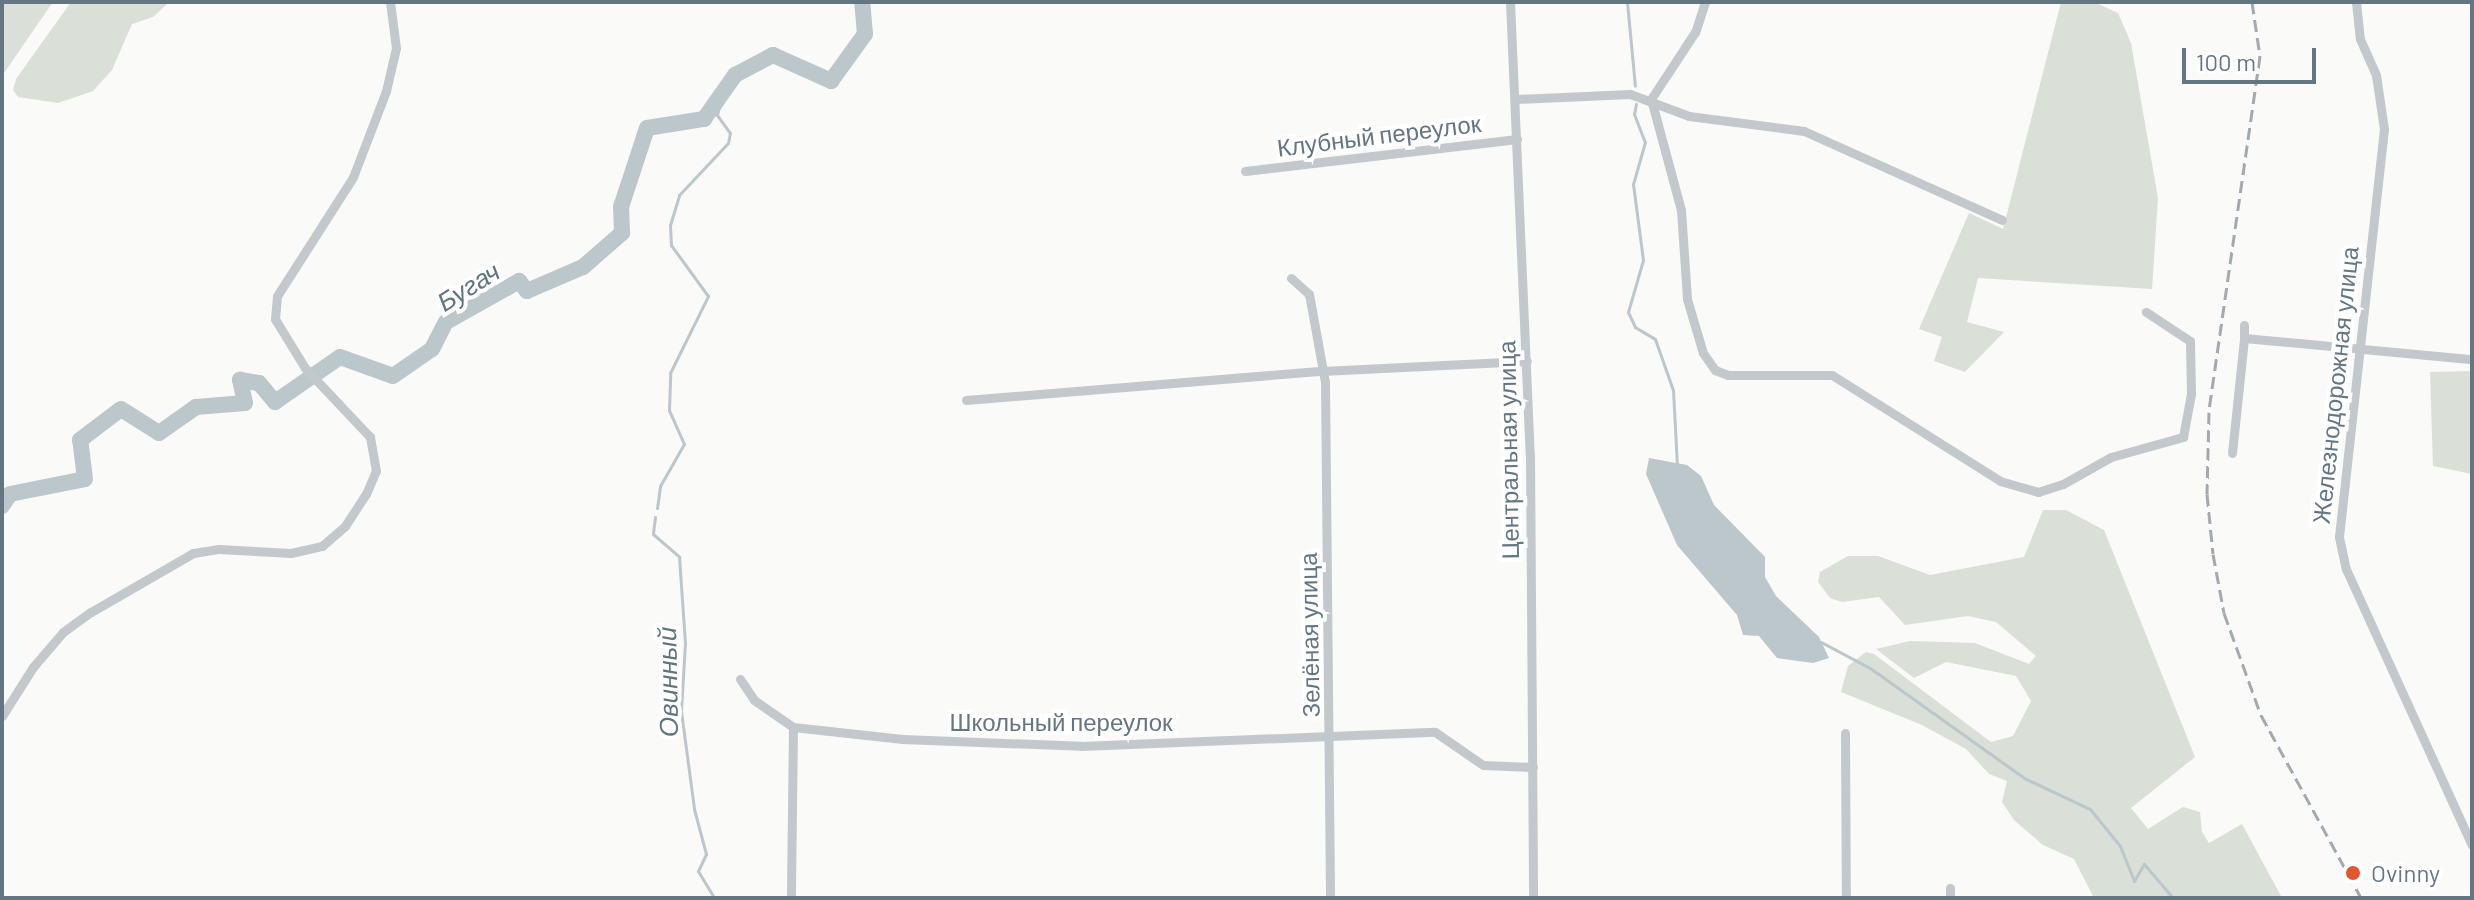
<!DOCTYPE html>
<meta charset="utf-8">
<style>
body{margin:0}
#map{position:relative;width:2474px;height:900px;overflow:hidden;background:#fafaf8;font-family:Barlow,sans-serif}
div>[style]{position:absolute}
.green>*{inset:0;background:#dadfd7}
.water>*{inset:0;background:#bbc7cb}
.stream>*{height:3px;margin:-1.5px;padding:0 1.5px;transform-origin:1.5px;border-radius:1.5px;background:#bbc7cb}
.river>*{height:16px;margin:-8px;padding:0 8px;transform-origin:8px;border-radius:8px;background:#bbc7cb}
.minor>*{height:9px;margin:-4.5px;padding:0 4.5px;transform-origin:4.5px;border-radius:4.5px;background:#c3c8cc}
.rail>*{height:3px;margin-top:-1.5px;transform-origin:0;background:repeating-linear-gradient(90deg,#a2aab0 0 12px,transparent 0 18px)}
.dots>*{width:22px;height:22px;translate:-50% -50%;box-sizing:border-box;border:4px solid #fff;border-radius:50%}
span{translate:-50% -50%;white-space:nowrap;text-align:center;line-height:1.15;-webkit-text-stroke:8px #fff;paint-order:stroke}
.street-label{font-size:24px;color:#657683}
.poi-label{font-size:24px;color:#657683}
.left{translate:0 -50%;text-align:left}
.water-label{font-size:26px;color:#60757c;font-style:italic}
.frame{position:absolute;inset:0;border:4px solid #657683;pointer-events:none}
.scale{position:absolute;left:2182px;top:48px;width:134px;height:36px;box-sizing:border-box;border:4px solid #657683;border-top:0;padding-left:10px;font-size:24px;line-height:28px;white-space:nowrap;color:#657683;-webkit-text-stroke:6px #fff;paint-order:stroke}
</style>
<div id="map">
<div class="green">
<i style="clip-path:polygon(2px 2px,53px 2px,2px 76px)"></i>
<i style="clip-path:polygon(71px 2px,169px 2px,153px 17px,132px 24px,112px 70px,93px 91px,58px 103px,18px 97px,13px 90px,16px 79px)"></i>
<i style="clip-path:polygon(2061px 2px,2094px 2px,2118px 13px,2131px 43px,2158px 198px,2152px 289px,1978px 278px,1967px 322px,2004px 332px,1965px 372px,1934px 361px,1942px 337px,1919px 329px,1969px 213px,2003px 229px)"></i>
<i style="clip-path:polygon(2472px 371px,2472px 474px,2433px 466px,2430px 372px)"></i>
<i style="clip-path:polygon(2043px 510px,2066px 510px,2104px 530px,2195px 757px,2131px 808px,2148px 829px,2183px 807px,2200px 812px,2202px 832px,2209px 843px,2242px 824px,2282px 898px,2094px 898px,2074px 859px,2043px 845px,2014px 820px,2002px 802px,2007px 781px,1989px 774px,1966px 749px,1922px 725px,1841px 692px,1848px 666px,1866px 652px,1874px 654px,1991px 742px,2013px 736px,2031px 701px,2016px 676px,1946px 662px,1914px 678px,1876px 649px,1910px 641px,1975px 643px,2029px 664px,2036px 656px,1996px 622px,1968px 616px,1905px 625px,1879px 597px,1842px 602px,1830px 598px,1818px 582px,1820px 572px,1848px 556px,1878px 556px,1930px 575px,2024px 557px)"></i>
</div>
<div class="water">
<i style="clip-path:polygon(1649px 458px,1687px 465px,1701px 476px,1714px 505px,1765px 557px,1765px 577px,1776px 596px,1819px 637px,1829px 658px,1813px 663px,1777px 658px,1759px 636px,1743px 635px,1737px 615px,1677px 545px,1646px 474px)"></i>
</div>
<div class="stream">
<i style="left:1627px;top:2px;width:84px;rotate:84.6deg"></i>
<i style="left:1636px;top:104px;width:10px;rotate:101deg"></i>
<i style="left:1634px;top:114px;width:30px;rotate:69deg"></i>
<i style="left:1645px;top:142px;width:44px;rotate:105.9deg"></i>
<i style="left:1633px;top:184px;width:77px;rotate:82.5deg"></i>
<i style="left:1643px;top:260px;width:54px;rotate:106.1deg"></i>
<i style="left:1628px;top:312px;width:17px;rotate:65deg"></i>
<i style="left:1635px;top:327px;width:23px;rotate:31deg"></i>
<i style="left:1655px;top:339px;width:54px;rotate:70.6deg"></i>
<i style="left:1673px;top:390px;width:76px;rotate:87deg"></i>
<i style="left:657px;top:508px;width:22px;rotate:-82deg"></i>
<i style="left:660px;top:486px;width:48px;rotate:-60.3deg"></i>
<i style="left:684px;top:444px;width:37px;rotate:-114deg"></i>
<i style="left:669px;top:410px;width:37px;rotate:-88deg"></i>
<i style="left:670px;top:373px;width:86px;rotate:-63.7deg"></i>
<i style="left:708px;top:296px;width:63px;rotate:-126deg"></i>
<i style="left:671px;top:245px;width:20px;rotate:-93deg"></i>
<i style="left:670px;top:225px;width:31px;rotate:-73deg"></i>
<i style="left:679px;top:195px;width:71px;rotate:-46.7deg"></i>
<i style="left:728px;top:143px;width:10px;rotate:-79deg"></i>
<i style="left:730px;top:133px;width:22px;rotate:-126deg"></i>
<i style="left:717px;top:115px;width:16px;rotate:-76deg"></i>
<i style="left:655px;top:517px;width:17px;rotate:97deg"></i>
<i style="left:653px;top:534px;width:35px;rotate:41deg"></i>
<i style="left:679px;top:557px;width:86px;rotate:86deg"></i>
<i style="left:685px;top:643px;width:68px;rotate:93.4deg"></i>
<i style="left:681px;top:711px;width:99px;rotate:82.4deg"></i>
<i style="left:694px;top:809px;width:47px;rotate:75.1deg"></i>
<i style="left:706px;top:854px;width:19px;rotate:115deg"></i>
<i style="left:698px;top:871px;width:31px;rotate:59deg"></i>
<i style="left:1821px;top:642px;width:55px;rotate:28deg"></i>
<i style="left:1870px;top:668px;width:189px;rotate:35.5deg"></i>
<i style="left:2024px;top:778px;width:73px;rotate:25.2deg"></i>
<i style="left:2090px;top:809px;width:48px;rotate:51deg"></i>
<i style="left:2120px;top:846px;width:38px;rotate:68deg"></i>
<i style="left:2134px;top:881px;width:20px;rotate:-60deg"></i>
<i style="left:2144px;top:864px;width:45px;rotate:49.5deg"></i>
</div>
<div class="river">
<i style="left:2px;top:506px;width:14px;rotate:-56deg"></i>
<i style="left:10px;top:494px;width:76px;rotate:-11.3deg"></i>
<i style="left:85px;top:479px;width:39px;rotate:-97deg"></i>
<i style="left:80px;top:440px;width:51px;rotate:-37.1deg"></i>
<i style="left:121px;top:409px;width:45px;rotate:32.3deg"></i>
<i style="left:159px;top:433px;width:45px;rotate:-35.1deg"></i>
<i style="left:196px;top:407px;width:49px;rotate:-4.7deg"></i>
<i style="left:245px;top:403px;width:24px;rotate:-102deg"></i>
<i style="left:240px;top:380px;width:19px;rotate:9deg"></i>
<i style="left:259px;top:383px;width:25px;rotate:50deg"></i>
<i style="left:275px;top:402px;width:79px;rotate:-34.7deg"></i>
<i style="left:340px;top:357px;width:56px;rotate:19.7deg"></i>
<i style="left:393px;top:376px;width:47px;rotate:-34.7deg"></i>
<i style="left:432px;top:349px;width:30px;rotate:-63deg"></i>
<i style="left:446px;top:322px;width:84px;rotate:-29.3deg"></i>
<i style="left:519px;top:281px;width:13px;rotate:51deg"></i>
<i style="left:527px;top:291px;width:61px;rotate:-23.2deg"></i>
<i style="left:583px;top:267px;width:52px;rotate:-41.1deg"></i>
<i style="left:622px;top:233px;width:26px;rotate:-92deg"></i>
<i style="left:621px;top:207px;width:83px;rotate:-71.8deg"></i>
<i style="left:647px;top:128px;width:58px;rotate:-9deg"></i>
<i style="left:704px;top:119px;width:54px;rotate:-54.8deg"></i>
<i style="left:735px;top:75px;width:43px;rotate:-27.8deg"></i>
<i style="left:773px;top:55px;width:64px;rotate:24.1deg"></i>
<i style="left:831px;top:81px;width:58px;rotate:-54.1deg"></i>
<i style="left:865px;top:34px;width:32px;rotate:-95deg"></i>
</div>
<div class="minor">
<i style="left:1510px;top:2px;width:453px;rotate:87.5deg"></i>
<i style="left:1530px;top:455px;width:443px;rotate:89.6deg"></i>
<i style="left:1705px;top:2px;width:32px;rotate:108deg"></i>
<i style="left:1695px;top:32px;width:80px;rotate:123.3deg"></i>
<i style="left:1651px;top:99px;width:115px;rotate:74.9deg"></i>
<i style="left:1681px;top:210px;width:89px;rotate:86.1deg"></i>
<i style="left:1687px;top:299px;width:56px;rotate:73.5deg"></i>
<i style="left:1703px;top:353px;width:21px;rotate:55deg"></i>
<i style="left:1715px;top:370px;width:14px;rotate:21deg"></i>
<i style="left:1728px;top:375px;width:104px"></i>
<i style="left:1832px;top:375px;width:199px;rotate:32.2deg"></i>
<i style="left:2000px;top:481px;width:40px;rotate:16deg"></i>
<i style="left:2038px;top:492px;width:26px;rotate:-18deg"></i>
<i style="left:2063px;top:484px;width:55px;rotate:-29.4deg"></i>
<i style="left:2111px;top:457px;width:75px;rotate:-15.5deg"></i>
<i style="left:2183px;top:437px;width:44px;rotate:-79.5deg"></i>
<i style="left:2191px;top:394px;width:53px;rotate:-91.1deg"></i>
<i style="left:2190px;top:341px;width:53px;rotate:-146.6deg"></i>
<i style="left:2356px;top:2px;width:37px;rotate:84deg"></i>
<i style="left:2360px;top:39px;width:39px;rotate:66deg"></i>
<i style="left:2376px;top:75px;width:55px;rotate:81.6deg"></i>
<i style="left:2384px;top:129px;width:410px;rotate:96.3deg"></i>
<i style="left:2339px;top:537px;width:33px;rotate:78deg"></i>
<i style="left:2346px;top:569px;width:303px;rotate:65.5deg"></i>
<i style="left:1516px;top:99px;width:114px;rotate:-2.5deg"></i>
<i style="left:1630px;top:94px;width:63px;rotate:20.4deg"></i>
<i style="left:1689px;top:116px;width:116px;rotate:7.4deg"></i>
<i style="left:1804px;top:131px;width:217px;rotate:24.2deg"></i>
<i style="left:1245px;top:171px;width:274px;rotate:-6.7deg"></i>
<i style="left:1291px;top:278px;width:24px;rotate:42deg"></i>
<i style="left:1309px;top:294px;width:89px;rotate:79.7deg"></i>
<i style="left:1325px;top:382px;width:516px;rotate:89.44deg"></i>
<i style="left:2244px;top:325px;width:13px;rotate:90deg"></i>
<i style="left:2244px;top:338px;width:229px;rotate:5.3deg"></i>
<i style="left:966px;top:400px;width:357px;rotate:-4.7deg"></i>
<i style="left:1322px;top:371px;width:205px;rotate:-2.8deg"></i>
<i style="left:2232px;top:453px;width:116px;rotate:-84deg"></i>
<i style="left:740px;top:679px;width:25px;rotate:56deg"></i>
<i style="left:754px;top:700px;width:47px;rotate:34.7deg"></i>
<i style="left:793px;top:727px;width:171px;rotate:90.7deg"></i>
<i style="left:2px;top:716px;width:58px;rotate:-57.7deg"></i>
<i style="left:33px;top:667px;width:46px;rotate:-49.4deg"></i>
<i style="left:63px;top:632px;width:34px;rotate:-36deg"></i>
<i style="left:91px;top:612px;width:118px;rotate:-30deg"></i>
<i style="left:193px;top:553px;width:25px;rotate:-9deg"></i>
<i style="left:218px;top:549px;width:73px;rotate:3.1deg"></i>
<i style="left:291px;top:553px;width:32px;rotate:-13deg"></i>
<i style="left:322px;top:546px;width:30px;rotate:-41deg"></i>
<i style="left:345px;top:526px;width:38px;rotate:-57deg"></i>
<i style="left:366px;top:494px;width:25px;rotate:-67deg"></i>
<i style="left:376px;top:471px;width:35px;rotate:-100deg"></i>
<i style="left:370px;top:437px;width:95px;rotate:-133.3deg"></i>
<i style="left:305px;top:368px;width:57px;rotate:-121.5deg"></i>
<i style="left:275px;top:319px;width:23px;rotate:-85deg"></i>
<i style="left:277px;top:296px;width:141px;rotate:-57.4deg"></i>
<i style="left:353px;top:177px;width:92px;rotate:-69deg"></i>
<i style="left:386px;top:91px;width:44px;rotate:-76.9deg"></i>
<i style="left:396px;top:48px;width:46px;rotate:-97.4deg"></i>
<i style="left:793px;top:727px;width:110px;rotate:6.3deg"></i>
<i style="left:902px;top:739px;width:179px;rotate:2.2deg"></i>
<i style="left:1081px;top:746px;width:354px;rotate:-2.3deg"></i>
<i style="left:1435px;top:732px;width:58px;rotate:34.5deg"></i>
<i style="left:1483px;top:765px;width:50px;rotate:2.3deg"></i>
<i style="left:1845px;top:733px;width:165px;rotate:89.7deg"></i>
<i style="left:1950px;top:898px;width:10px;rotate:-90deg"></i>
</div>
<div class="rail">
<i style="left:2252px;top:2px;width:55px;rotate:81.6deg"></i>
<i style="left:2260px;top:56px;width:360px;rotate:98.2deg"></i>
<i style="left:2209px;top:412px;width:82px;rotate:91.4deg"></i>
<i style="left:2207px;top:494px;width:60px;rotate:84.3deg"></i>
<i style="left:2213px;top:554px;width:60px;rotate:79.4deg"></i>
<i style="left:2224px;top:613px;width:109px;rotate:70.1deg"></i>
<i style="left:2261px;top:715px;width:209px;rotate:61.3deg"></i>
</div>
<div class="dots">
<i style="left:2353px;top:873px;background:#e4572e"></i>
</div>
<div class="street-label">
<span style="left:1379px;top:135px;rotate:-7deg">Клубный переулок</span>
<span style="left:2335px;top:385px;rotate:-84deg">Железнодорожная улица</span>
<span style="left:1508px;top:450px;rotate:-91deg">Центральная улица</span>
<span style="left:1309px;top:635px;rotate:-91deg">Зелёная улица</span>
<span style="left:1061px;top:722px">Школьный переулок</span>
</div>
<div class="poi-label">
<span class="left" style="left:2371px;top:873px">Ovinny</span>
</div>
<div class="water-label">
<span style="left:468px;top:286px;rotate:-32deg">Бугач</span>
<span style="left:667px;top:682px;rotate:-91deg">Овинный</span>
</div>
<div class="frame"></div>
<div class="scale">100 m</div>
</div>
